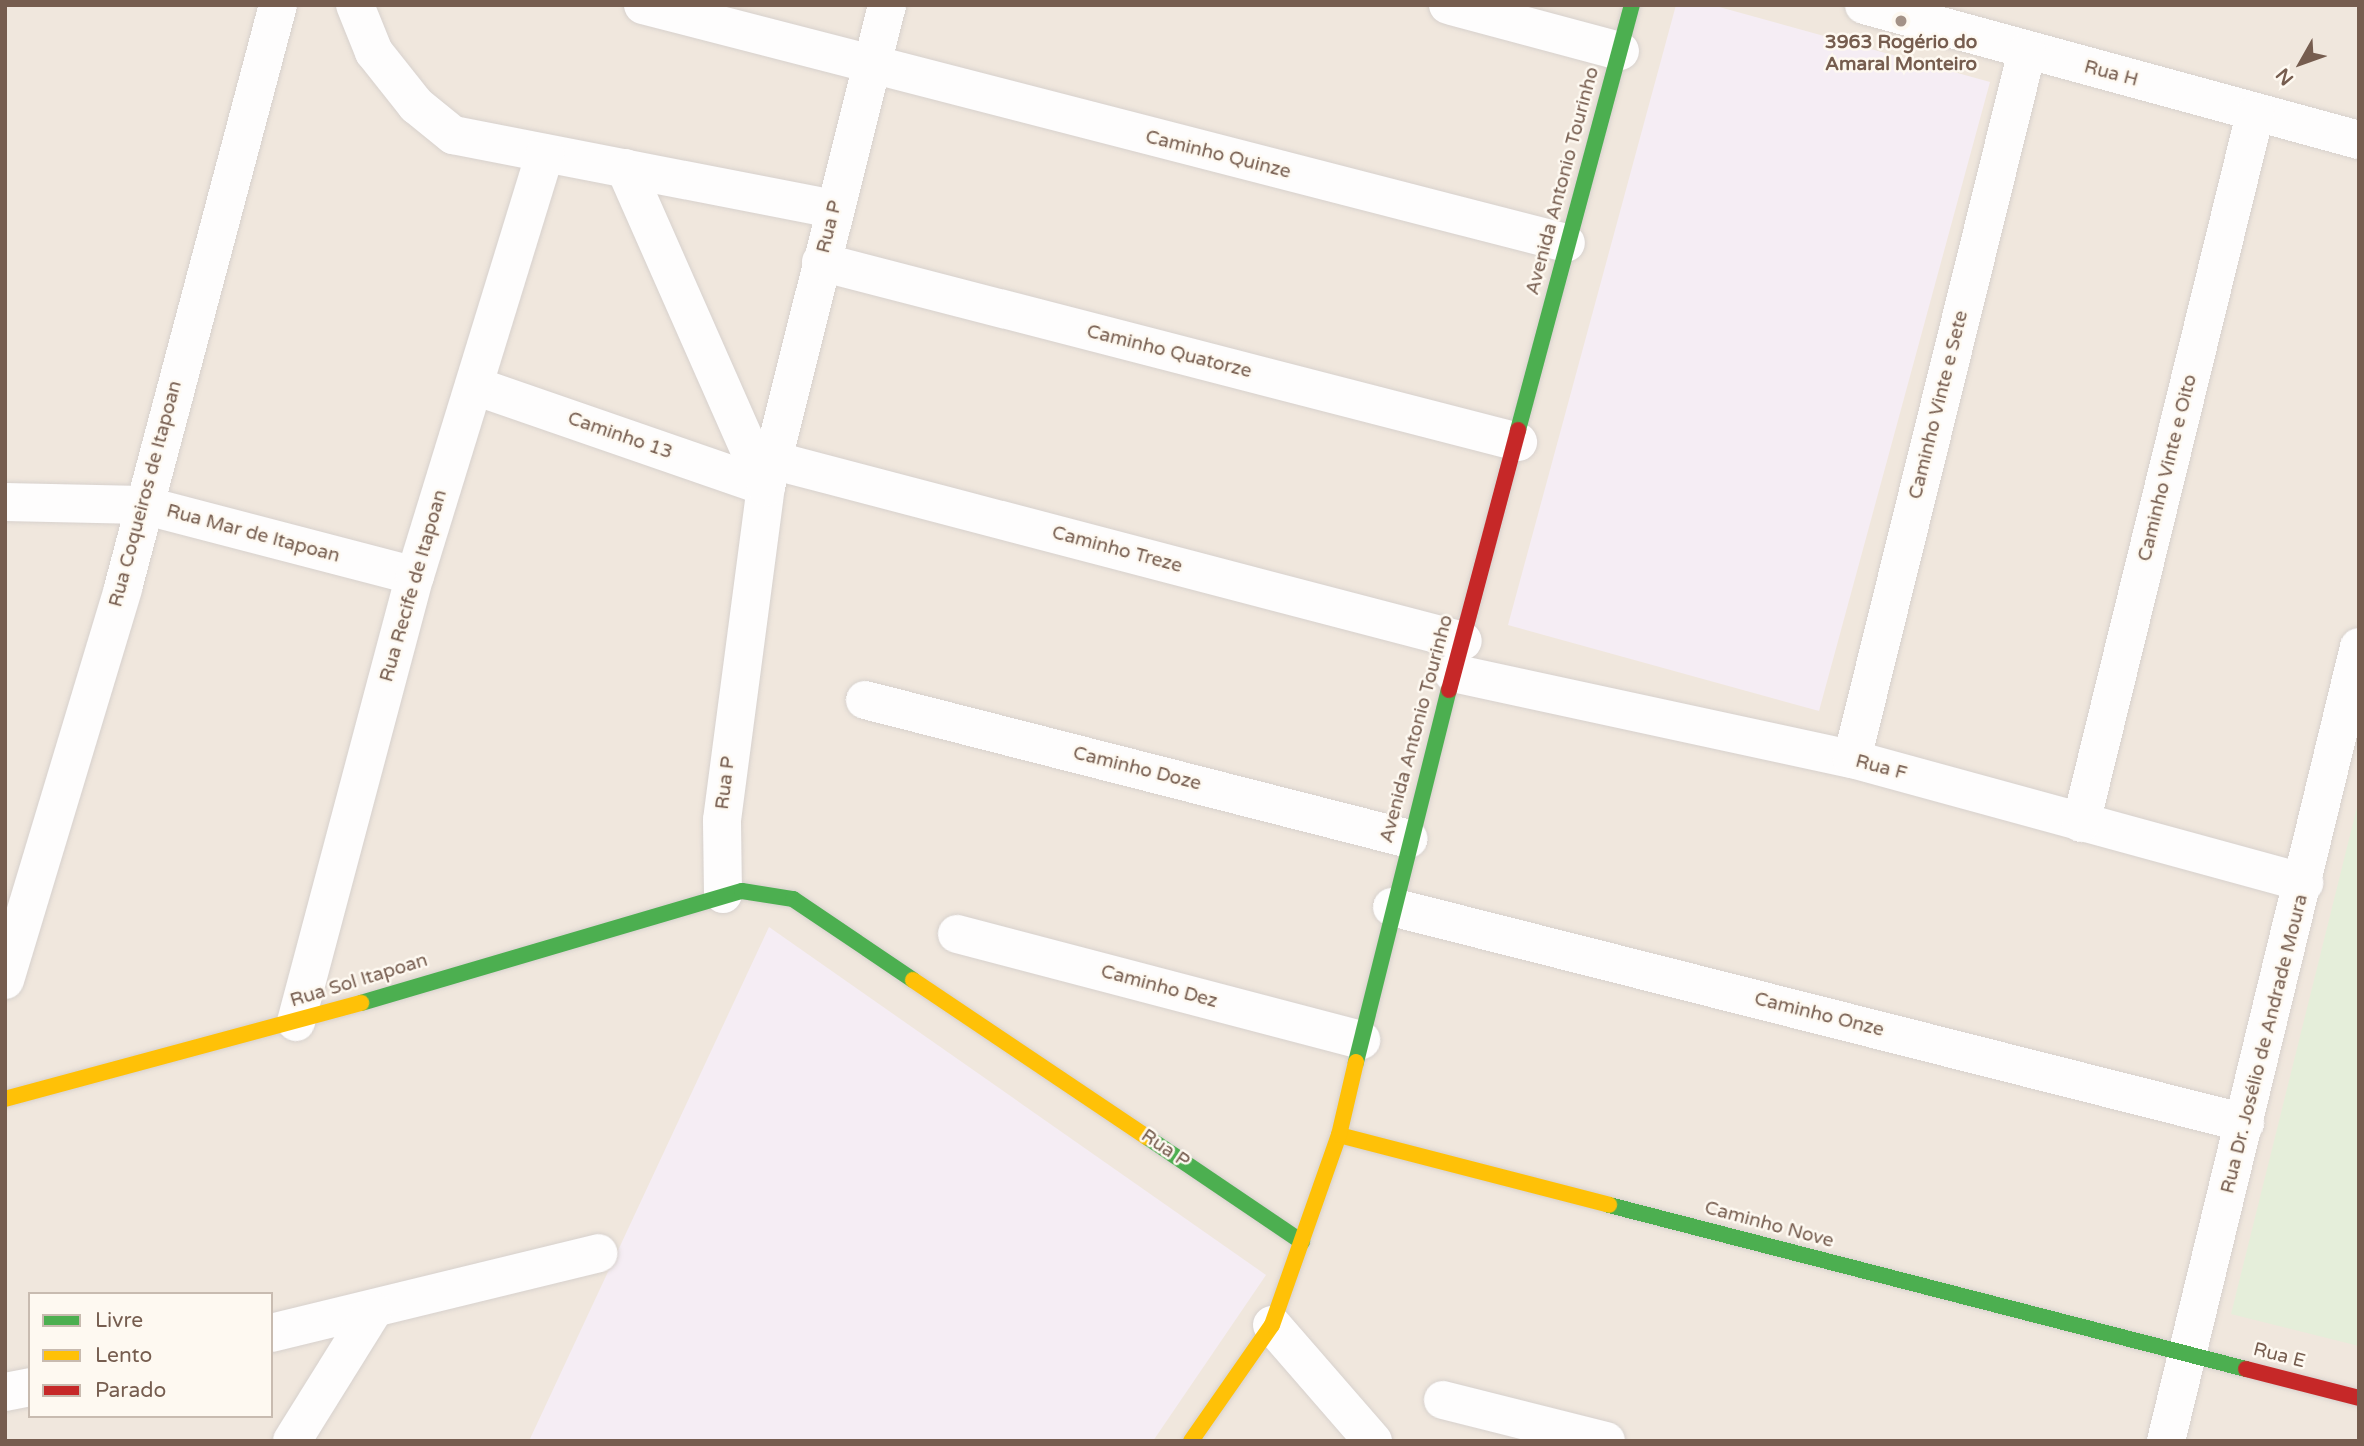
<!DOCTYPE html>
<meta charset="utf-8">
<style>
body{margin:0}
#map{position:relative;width:2364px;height:1446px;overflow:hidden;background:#f8f4ef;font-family:"Varela Round",sans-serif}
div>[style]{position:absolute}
.residential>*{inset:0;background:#f0e7dd}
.education>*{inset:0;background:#f5edf4}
.green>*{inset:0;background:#e5eeda}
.roads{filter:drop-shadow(0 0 2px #d7d1cd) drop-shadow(0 0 2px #d7d1cd)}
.street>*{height:38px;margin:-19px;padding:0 19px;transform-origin:19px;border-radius:19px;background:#fefdfd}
.fast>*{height:16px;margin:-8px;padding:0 8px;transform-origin:8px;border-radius:8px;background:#4caf50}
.slow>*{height:16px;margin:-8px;padding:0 8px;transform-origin:8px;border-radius:8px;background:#ffc107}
.jam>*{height:16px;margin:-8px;padding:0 8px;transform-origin:8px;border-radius:8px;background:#c62828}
.dots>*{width:19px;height:19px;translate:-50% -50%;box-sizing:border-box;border:4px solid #fef9f1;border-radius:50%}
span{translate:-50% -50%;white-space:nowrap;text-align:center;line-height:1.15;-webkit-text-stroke:5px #fef9f1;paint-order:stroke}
.poi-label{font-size:19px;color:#765d4f;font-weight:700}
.street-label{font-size:19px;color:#765d4f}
.frame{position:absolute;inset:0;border:7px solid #765d4f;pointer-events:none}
.legend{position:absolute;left:28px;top:1292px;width:245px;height:126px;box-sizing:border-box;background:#fef9f1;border:2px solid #c8bbb0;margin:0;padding:9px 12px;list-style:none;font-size:21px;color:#765d4f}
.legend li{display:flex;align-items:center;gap:14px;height:35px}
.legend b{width:35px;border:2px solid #c8bbb0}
.north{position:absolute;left:2266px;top:28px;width:70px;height:70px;-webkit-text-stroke:5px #fef9f1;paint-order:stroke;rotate:230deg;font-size:19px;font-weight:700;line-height:28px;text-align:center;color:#765d4f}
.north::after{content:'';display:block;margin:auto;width:24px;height:32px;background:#765d4f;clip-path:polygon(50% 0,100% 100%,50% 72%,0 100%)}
</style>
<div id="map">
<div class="residential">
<i style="clip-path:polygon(evenodd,5px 5px,2359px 5px,2359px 1441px,5px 1441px,5px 5px,30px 1294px,271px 1294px,271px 1416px,30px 1416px,30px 1294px)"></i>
</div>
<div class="education">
<i style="clip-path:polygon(1676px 5px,1712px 5px,1990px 82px,1819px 711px,1508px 625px)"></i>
<i style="clip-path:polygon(769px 927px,1266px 1275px,1153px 1441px,529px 1441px)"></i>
</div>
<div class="green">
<i style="clip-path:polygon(2359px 799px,2359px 1346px,2231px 1314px)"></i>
</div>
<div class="roads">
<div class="street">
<i style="left:355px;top:5px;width:51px;rotate:68deg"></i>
<i style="left:374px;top:52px;width:68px;rotate:51.6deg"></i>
<i style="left:416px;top:105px;width:48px;rotate:39deg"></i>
<i style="left:453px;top:135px;width:389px;rotate:11deg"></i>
<i style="left:643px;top:5px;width:953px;rotate:14.46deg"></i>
<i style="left:1448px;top:5px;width:178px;rotate:15deg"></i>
<i style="left:1864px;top:5px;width:513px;rotate:15.26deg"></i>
<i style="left:625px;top:168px;width:349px;rotate:66.2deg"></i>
<i style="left:821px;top:262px;width:720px;rotate:14.48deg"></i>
<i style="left:475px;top:386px;width:308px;rotate:19.1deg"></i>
<i style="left:772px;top:460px;width:714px;rotate:14.68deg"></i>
<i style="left:5px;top:502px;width:138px;rotate:1.2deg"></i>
<i style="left:143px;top:505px;width:281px;rotate:14.6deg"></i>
<i style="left:1453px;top:673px;width:408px;rotate:12.2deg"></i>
<i style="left:1852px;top:759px;width:469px;rotate:15.3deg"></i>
<i style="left:865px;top:700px;width:561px;rotate:14.33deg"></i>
<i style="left:1852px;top:759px;width:729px;rotate:-76.12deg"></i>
<i style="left:2081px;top:823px;width:730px;rotate:-76.21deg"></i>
<i style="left:723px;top:894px;width:74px;rotate:-90.8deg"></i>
<i style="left:722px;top:820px;width:336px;rotate:-82.5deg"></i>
<i style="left:766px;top:487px;width:497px;rotate:-75.9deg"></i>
<i style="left:1392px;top:907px;width:880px;rotate:14.21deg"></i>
<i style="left:957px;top:934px;width:418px;rotate:14.7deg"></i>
<i style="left:5px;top:980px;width:409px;rotate:-73.2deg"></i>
<i style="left:123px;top:588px;width:603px;rotate:-75.11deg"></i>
<i style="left:296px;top:1022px;width:462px;rotate:-75.1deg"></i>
<i style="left:415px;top:576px;width:442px;rotate:-72.9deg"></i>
<i style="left:1272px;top:1325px;width:154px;rotate:49deg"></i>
<i style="left:271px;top:1333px;width:337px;rotate:-13.7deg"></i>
<i style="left:5px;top:1392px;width:25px;rotate:-11deg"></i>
<i style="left:1443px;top:1400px;width:168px;rotate:14.1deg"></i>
<i style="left:292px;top:1441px;width:153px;rotate:-58.1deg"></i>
<i style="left:2166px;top:1441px;width:817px;rotate:-76.34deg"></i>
</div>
<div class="fast">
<i style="left:1518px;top:430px;width:440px;rotate:-75deg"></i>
<i style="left:361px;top:1003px;width:397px;rotate:-16.4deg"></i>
<i style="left:742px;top:891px;width:52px;rotate:8.9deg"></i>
<i style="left:793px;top:899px;width:145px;rotate:34deg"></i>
<i style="left:1356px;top:1062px;width:383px;rotate:-76deg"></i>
<i style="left:1147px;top:1137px;width:187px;rotate:34.1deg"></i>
<i style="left:1609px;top:1205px;width:658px;rotate:14.44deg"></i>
</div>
<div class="slow">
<i style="left:913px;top:980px;width:282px;rotate:33.9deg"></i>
<i style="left:5px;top:1099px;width:369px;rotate:-15.1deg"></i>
<i style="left:1339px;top:1135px;width:279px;rotate:14.5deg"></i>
<i style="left:1191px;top:1441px;width:141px;rotate:-55.1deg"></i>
<i style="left:1272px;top:1325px;width:201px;rotate:-70.6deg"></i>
<i style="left:1339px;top:1135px;width:75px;rotate:-76.9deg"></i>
</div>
<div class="jam">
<i style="left:1449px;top:690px;width:269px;rotate:-75.1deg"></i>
<i style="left:2246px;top:1369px;width:117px;rotate:14.4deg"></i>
</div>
</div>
<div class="dots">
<i style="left:1901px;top:21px;background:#a49287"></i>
</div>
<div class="poi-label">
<span style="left:1901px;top:54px">3963 Rogério do<br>Amaral Monteiro</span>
</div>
<div class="street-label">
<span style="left:2111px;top:74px;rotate:15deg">Rua H</span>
<span style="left:1218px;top:155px;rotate:14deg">Caminho Quinze</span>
<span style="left:1563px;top:181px;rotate:-75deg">Avenida Antonio Tourinho</span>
<span style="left:830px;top:227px;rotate:-76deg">Rua P</span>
<span style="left:1169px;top:352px;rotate:14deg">Caminho Quatorze</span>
<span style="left:1939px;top:405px;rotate:-76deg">Caminho Vinte e Sete</span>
<span style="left:620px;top:436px;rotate:19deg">Caminho 13</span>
<span style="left:2168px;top:468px;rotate:-76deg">Caminho Vinte e Oito</span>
<span style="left:146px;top:494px;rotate:-75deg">Rua Coqueiros de Itapoan</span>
<span style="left:253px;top:534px;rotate:15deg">Rua Mar de Itapoan</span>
<span style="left:1117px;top:550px;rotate:15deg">Caminho Treze</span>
<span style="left:414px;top:586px;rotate:-74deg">Rua Recife de Itapoan</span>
<span style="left:1417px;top:729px;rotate:-75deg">Avenida Antonio Tourinho</span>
<span style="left:1881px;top:768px;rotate:15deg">Rua F</span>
<span style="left:1137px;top:769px;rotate:14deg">Caminho Doze</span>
<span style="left:726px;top:783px;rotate:-83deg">Rua P</span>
<span style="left:359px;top:981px;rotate:-17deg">Rua Sol Itapoan</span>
<span style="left:1159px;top:987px;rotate:15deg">Caminho Dez</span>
<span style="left:1819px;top:1015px;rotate:14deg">Caminho Onze</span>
<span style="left:2265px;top:1044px;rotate:-76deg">Rua Dr. Josélio de Andrade Moura</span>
<span style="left:1165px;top:1149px;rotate:34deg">Rua P</span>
<span style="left:1769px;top:1225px;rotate:15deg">Caminho Nove</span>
<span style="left:2279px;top:1356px;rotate:14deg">Rua E</span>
</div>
<div class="frame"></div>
<ul class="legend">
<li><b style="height:9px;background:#4caf50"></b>Livre</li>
<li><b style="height:9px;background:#ffc107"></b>Lento</li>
<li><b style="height:9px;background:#c62828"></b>Parado</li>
</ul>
<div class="north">N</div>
</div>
